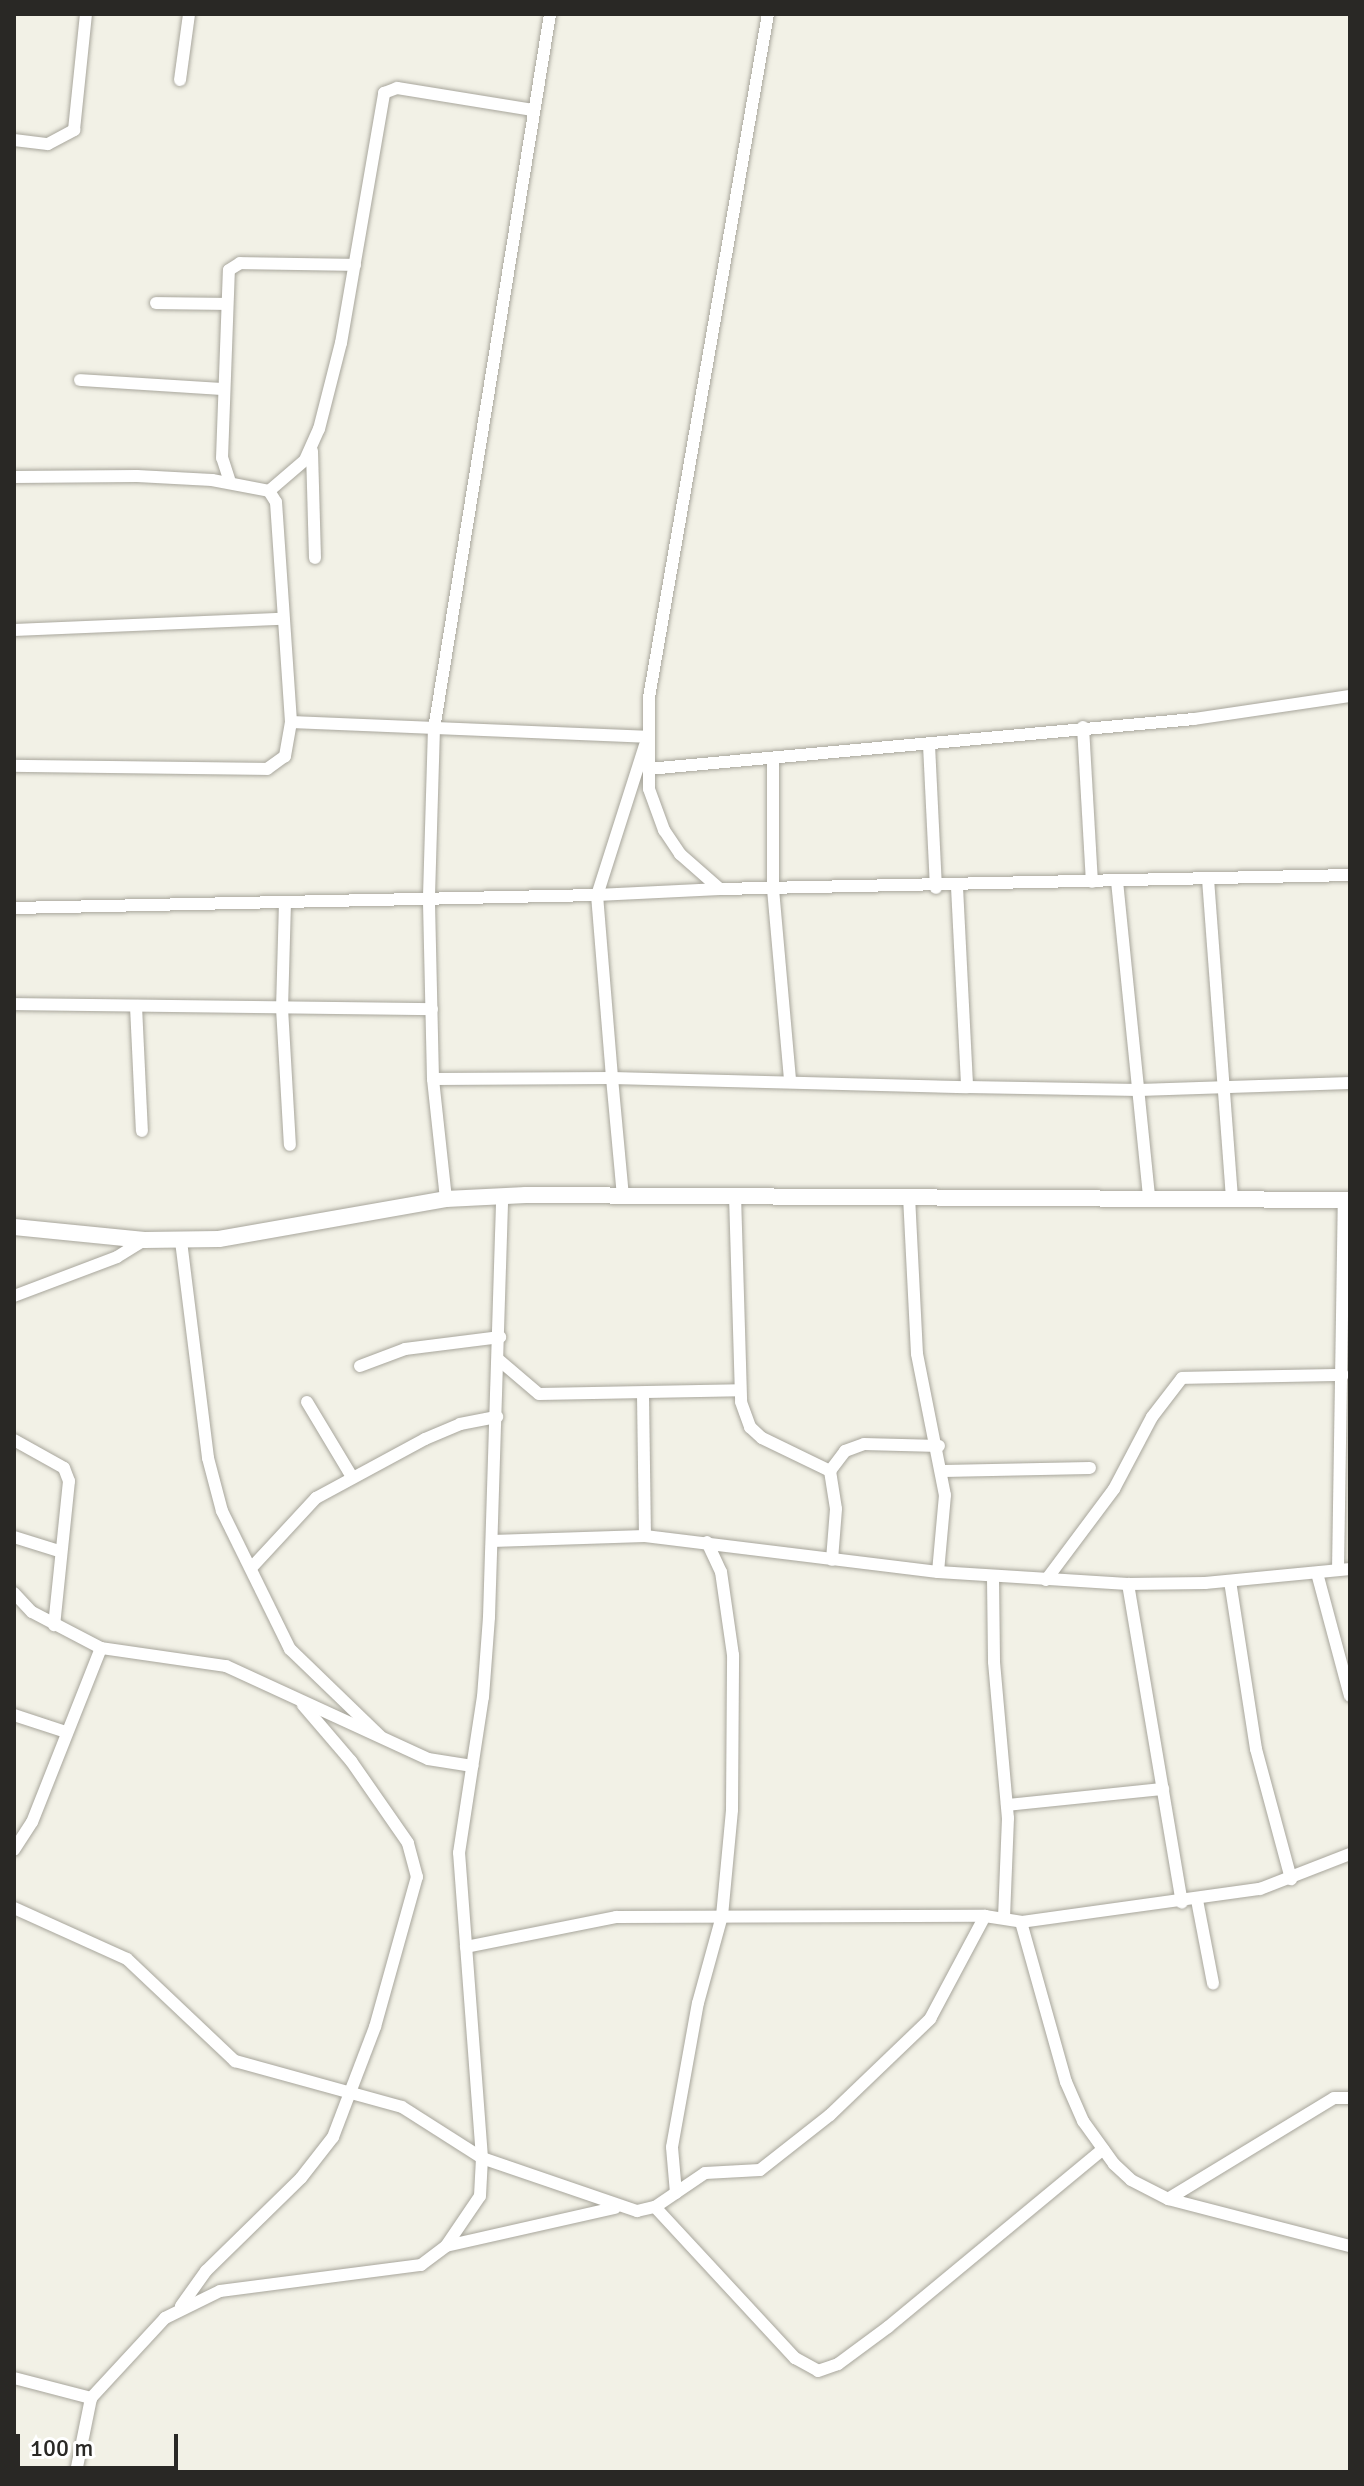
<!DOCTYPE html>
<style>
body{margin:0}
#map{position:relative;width:1364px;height:2486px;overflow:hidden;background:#f2f1e6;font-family:Signika,sans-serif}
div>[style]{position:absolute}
.roads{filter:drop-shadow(0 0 2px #a8a69c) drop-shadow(0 0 2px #a8a69c)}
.minor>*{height:12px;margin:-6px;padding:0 6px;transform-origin:6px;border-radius:6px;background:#fff}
.tertiary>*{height:16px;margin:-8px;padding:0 8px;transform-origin:8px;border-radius:8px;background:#fff}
span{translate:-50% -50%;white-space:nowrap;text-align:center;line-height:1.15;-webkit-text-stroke:8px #fff;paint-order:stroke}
.frame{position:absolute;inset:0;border:16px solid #292825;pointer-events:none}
.scale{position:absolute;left:16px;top:2434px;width:162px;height:36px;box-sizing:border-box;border:4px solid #292825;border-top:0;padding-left:10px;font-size:24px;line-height:28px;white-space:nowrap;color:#292825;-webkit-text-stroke:6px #fff;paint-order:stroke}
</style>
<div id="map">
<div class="roads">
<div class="minor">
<i style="left:768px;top:14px;width:693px;rotate:99.88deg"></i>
<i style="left:649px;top:697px;width:92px;rotate:90deg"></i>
<i style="left:649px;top:789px;width:44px;rotate:69.9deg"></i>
<i style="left:664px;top:830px;width:29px;rotate:56deg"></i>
<i style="left:680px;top:854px;width:53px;rotate:41.2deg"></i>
<i style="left:720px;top:889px;width:630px;rotate:-1.27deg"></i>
<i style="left:180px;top:80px;width:67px;rotate:-82.2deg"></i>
<i style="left:14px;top:140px;width:34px;rotate:7deg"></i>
<i style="left:48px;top:144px;width:30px;rotate:-28deg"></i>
<i style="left:74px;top:130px;width:117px;rotate:-84.1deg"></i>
<i style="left:156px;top:303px;width:70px;rotate:0.8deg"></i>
<i style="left:80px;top:380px;width:144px;rotate:3.6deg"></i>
<i style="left:312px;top:451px;width:107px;rotate:88.4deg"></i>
<i style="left:14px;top:477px;width:123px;rotate:-0.5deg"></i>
<i style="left:137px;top:476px;width:75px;rotate:3.1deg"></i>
<i style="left:212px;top:480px;width:58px;rotate:10.9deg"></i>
<i style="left:269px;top:491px;width:13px;rotate:58deg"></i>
<i style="left:276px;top:502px;width:221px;rotate:86.1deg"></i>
<i style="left:291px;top:722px;width:35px;rotate:100deg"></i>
<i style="left:285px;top:756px;width:22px;rotate:144deg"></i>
<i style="left:267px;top:769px;width:253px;rotate:-179.3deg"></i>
<i style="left:230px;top:482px;width:25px;rotate:-108deg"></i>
<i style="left:222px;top:458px;width:188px;rotate:-87.9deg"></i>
<i style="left:229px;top:270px;width:13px;rotate:-32deg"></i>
<i style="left:240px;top:263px;width:115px;rotate:1deg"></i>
<i style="left:269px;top:491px;width:48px;rotate:-40.7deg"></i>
<i style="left:305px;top:460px;width:34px;rotate:-66deg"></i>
<i style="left:319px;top:429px;width:89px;rotate:-75.7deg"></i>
<i style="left:341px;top:343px;width:254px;rotate:-80.2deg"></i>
<i style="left:384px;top:93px;width:14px;rotate:-21deg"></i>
<i style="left:397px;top:88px;width:138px;rotate:9.2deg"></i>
<i style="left:14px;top:630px;width:268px;rotate:-2.4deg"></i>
<i style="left:291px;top:722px;width:355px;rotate:2.4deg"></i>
<i style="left:1083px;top:727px;width:155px;rotate:86.7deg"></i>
<i style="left:645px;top:745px;width:157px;rotate:107.7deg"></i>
<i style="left:597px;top:895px;width:123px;rotate:-2.8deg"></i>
<i style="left:929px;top:745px;width:143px;rotate:87.2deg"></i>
<i style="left:773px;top:759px;width:130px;rotate:90deg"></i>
<i style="left:773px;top:889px;width:192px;rotate:84.9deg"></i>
<i style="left:648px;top:769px;width:548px;rotate:-5.23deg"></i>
<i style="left:1194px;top:719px;width:158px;rotate:-8.4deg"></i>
<i style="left:1208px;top:879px;width:321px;rotate:85.7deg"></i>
<i style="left:1117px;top:881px;width:319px;rotate:84.2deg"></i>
<i style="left:957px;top:887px;width:200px;rotate:87.1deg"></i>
<i style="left:967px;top:1087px;width:172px;rotate:1deg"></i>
<i style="left:1139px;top:1090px;width:211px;rotate:-1.9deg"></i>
<i style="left:285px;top:902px;width:106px;rotate:91.6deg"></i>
<i style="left:282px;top:1008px;width:137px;rotate:86.7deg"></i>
<i style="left:14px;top:908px;width:583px;rotate:-1.28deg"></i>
<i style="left:597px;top:895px;width:184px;rotate:85.3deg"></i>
<i style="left:612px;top:1078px;width:355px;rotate:1.5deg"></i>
<i style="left:14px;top:1004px;width:418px;rotate:0.7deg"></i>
<i style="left:136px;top:1006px;width:125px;rotate:87.3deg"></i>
<i style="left:433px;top:1079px;width:179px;rotate:-0.3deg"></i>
<i style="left:612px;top:1078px;width:119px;rotate:84.7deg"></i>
<i style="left:735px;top:1195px;width:207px;rotate:88.3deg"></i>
<i style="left:741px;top:1402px;width:27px;rotate:70deg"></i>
<i style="left:750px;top:1427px;width:16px;rotate:43deg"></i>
<i style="left:762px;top:1438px;width:76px;rotate:25.9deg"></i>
<i style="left:830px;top:1471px;width:38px;rotate:81deg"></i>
<i style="left:836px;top:1509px;width:51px;rotate:94.5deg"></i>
<i style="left:909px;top:1196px;width:158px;rotate:87.1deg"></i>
<i style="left:917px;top:1354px;width:144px;rotate:78.8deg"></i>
<i style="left:945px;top:1495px;width:77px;rotate:95.2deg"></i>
<i style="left:446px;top:1199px;width:121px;rotate:-96.2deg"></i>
<i style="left:433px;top:1079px;width:183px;rotate:-91.3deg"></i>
<i style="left:429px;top:896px;width:167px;rotate:-88.3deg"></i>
<i style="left:434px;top:729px;width:724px;rotate:-80.78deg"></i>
<i style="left:181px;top:1241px;width:219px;rotate:82.9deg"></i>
<i style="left:208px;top:1458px;width:55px;rotate:75.2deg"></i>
<i style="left:222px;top:1511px;width:154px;rotate:63.8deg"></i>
<i style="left:290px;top:1649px;width:125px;rotate:44deg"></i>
<i style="left:14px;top:1296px;width:110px;rotate:-20.7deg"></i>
<i style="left:117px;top:1257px;width:32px;rotate:-32deg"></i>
<i style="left:499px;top:1360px;width:52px;rotate:40.4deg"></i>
<i style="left:539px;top:1394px;width:201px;rotate:-1.1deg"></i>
<i style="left:360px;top:1366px;width:48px;rotate:-20.7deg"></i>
<i style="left:405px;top:1349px;width:96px;rotate:-7.2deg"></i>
<i style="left:643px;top:1395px;width:141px;rotate:89.2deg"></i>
<i style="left:307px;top:1402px;width:87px;rotate:59deg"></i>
<i style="left:14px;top:1440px;width:57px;rotate:29.2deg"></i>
<i style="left:64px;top:1468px;width:14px;rotate:69deg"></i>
<i style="left:69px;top:1481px;width:145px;rotate:95.9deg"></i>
<i style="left:830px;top:1471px;width:25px;rotate:-53deg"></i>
<i style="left:845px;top:1451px;width:20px;rotate:-20deg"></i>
<i style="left:864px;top:1444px;width:75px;rotate:1.5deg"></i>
<i style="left:943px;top:1471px;width:147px;rotate:-1.2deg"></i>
<i style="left:14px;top:1537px;width:47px;rotate:17.3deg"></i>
<i style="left:492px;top:1541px;width:153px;rotate:-1.9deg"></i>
<i style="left:645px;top:1536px;width:295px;rotate:7deg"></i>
<i style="left:938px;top:1572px;width:190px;rotate:3.6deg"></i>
<i style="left:1128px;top:1584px;width:77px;rotate:-0.7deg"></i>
<i style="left:1205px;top:1583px;width:146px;rotate:-5.5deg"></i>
<i style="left:253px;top:1566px;width:93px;rotate:-47.2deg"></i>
<i style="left:316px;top:1498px;width:124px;rotate:-28.4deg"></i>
<i style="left:425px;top:1439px;width:38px;rotate:-23deg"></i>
<i style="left:460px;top:1424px;width:38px;rotate:-11deg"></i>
<i style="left:1338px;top:1570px;width:370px;rotate:-89.1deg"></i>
<i style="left:1317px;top:1573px;width:127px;rotate:75deg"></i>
<i style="left:993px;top:1578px;width:84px;rotate:89.3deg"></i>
<i style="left:994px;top:1662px;width:157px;rotate:84.9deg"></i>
<i style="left:1008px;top:1818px;width:99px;rotate:92.3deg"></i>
<i style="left:1046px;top:1580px;width:114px;rotate:-53.2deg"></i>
<i style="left:1114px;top:1489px;width:81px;rotate:-62.2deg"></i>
<i style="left:1152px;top:1417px;width:49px;rotate:-52.4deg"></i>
<i style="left:1182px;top:1378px;width:161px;rotate:-1.1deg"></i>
<i style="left:1230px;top:1581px;width:170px;rotate:81.2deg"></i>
<i style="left:1256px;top:1749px;width:135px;rotate:74.9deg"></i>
<i style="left:1128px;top:1584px;width:323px;rotate:80.4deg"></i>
<i style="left:14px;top:1593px;width:26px;rotate:47deg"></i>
<i style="left:32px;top:1612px;width:78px;rotate:27.6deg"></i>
<i style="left:101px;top:1648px;width:187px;rotate:111.6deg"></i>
<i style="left:32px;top:1822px;width:33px;rotate:123deg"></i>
<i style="left:101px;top:1648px;width:126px;rotate:8.2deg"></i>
<i style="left:226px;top:1666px;width:222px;rotate:24.7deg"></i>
<i style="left:428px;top:1759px;width:45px;rotate:9deg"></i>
<i style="left:14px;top:1715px;width:55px;rotate:18.1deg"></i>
<i style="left:1007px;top:1805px;width:157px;rotate:-5.9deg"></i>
<i style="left:1197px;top:1900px;width:85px;rotate:79.1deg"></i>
<i style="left:14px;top:1908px;width:124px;rotate:24.3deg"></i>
<i style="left:127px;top:1959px;width:149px;rotate:43.4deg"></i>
<i style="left:235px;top:2061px;width:173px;rotate:15.4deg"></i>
<i style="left:402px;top:2107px;width:95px;rotate:32.5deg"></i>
<i style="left:482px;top:2158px;width:164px;rotate:18.9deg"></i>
<i style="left:637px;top:2211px;width:18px;rotate:-13deg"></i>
<i style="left:655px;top:2207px;width:60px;rotate:-34.2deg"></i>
<i style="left:705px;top:2173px;width:55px;rotate:-3.1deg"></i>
<i style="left:760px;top:2170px;width:89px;rotate:-38.2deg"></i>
<i style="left:830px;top:2115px;width:139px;rotate:-43.8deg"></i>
<i style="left:930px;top:2019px;width:117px;rotate:-61.9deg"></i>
<i style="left:1021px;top:1922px;width:166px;rotate:74.3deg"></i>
<i style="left:1066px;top:2082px;width:43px;rotate:66.4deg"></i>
<i style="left:1083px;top:2121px;width:53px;rotate:54.2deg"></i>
<i style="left:1114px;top:2164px;width:23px;rotate:43deg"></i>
<i style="left:1131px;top:2180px;width:42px;rotate:27.2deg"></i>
<i style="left:1168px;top:2199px;width:188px;rotate:14.5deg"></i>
<i style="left:466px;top:1947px;width:153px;rotate:-11.3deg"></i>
<i style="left:616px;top:1917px;width:369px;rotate:-0.2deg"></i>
<i style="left:985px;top:1916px;width:36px;rotate:9deg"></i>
<i style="left:1021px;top:1922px;width:241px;rotate:-7.9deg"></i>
<i style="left:1260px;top:1889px;width:97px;rotate:-21.3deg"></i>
<i style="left:676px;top:2193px;width:46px;rotate:-95deg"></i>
<i style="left:672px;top:2147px;width:146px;rotate:-79.8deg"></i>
<i style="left:698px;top:2003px;width:90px;rotate:-74.6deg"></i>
<i style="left:722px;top:1916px;width:106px;rotate:-84.6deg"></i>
<i style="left:732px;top:1810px;width:155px;rotate:-89.6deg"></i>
<i style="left:733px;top:1655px;width:84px;rotate:-98.2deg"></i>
<i style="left:721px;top:1572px;width:33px;rotate:-115deg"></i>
<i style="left:1168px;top:2199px;width:194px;rotate:-31.3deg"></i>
<i style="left:1334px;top:2098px;width:16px"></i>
<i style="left:655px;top:2207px;width:206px;rotate:47.2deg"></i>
<i style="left:795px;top:2358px;width:26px;rotate:29deg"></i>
<i style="left:818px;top:2371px;width:21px;rotate:-19deg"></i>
<i style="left:838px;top:2364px;width:62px;rotate:-36.5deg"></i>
<i style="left:888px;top:2327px;width:279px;rotate:-39.6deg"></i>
<i style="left:446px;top:2246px;width:173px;rotate:-12.7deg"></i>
<i style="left:181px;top:2306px;width:43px;rotate:-54.5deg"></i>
<i style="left:206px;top:2271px;width:133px;rotate:-44.4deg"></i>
<i style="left:301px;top:2178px;width:52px;rotate:-52deg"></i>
<i style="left:333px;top:2137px;width:118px;rotate:-69.1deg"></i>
<i style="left:375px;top:2027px;width:156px;rotate:-74.4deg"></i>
<i style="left:417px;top:1877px;width:35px;rotate:-105deg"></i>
<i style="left:408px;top:1843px;width:100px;rotate:-124.8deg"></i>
<i style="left:351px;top:1761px;width:74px;rotate:-130.6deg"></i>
<i style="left:14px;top:2378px;width:80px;rotate:14.6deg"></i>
<i style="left:76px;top:2472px;width:76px;rotate:-78.5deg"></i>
<i style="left:91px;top:2398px;width:109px;rotate:-47.2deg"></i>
<i style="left:165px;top:2318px;width:61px;rotate:-26.1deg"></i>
<i style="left:220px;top:2291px;width:203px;rotate:-7.4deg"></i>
<i style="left:421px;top:2265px;width:31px;rotate:-37deg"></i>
<i style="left:446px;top:2246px;width:60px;rotate:-55.8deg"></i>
<i style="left:480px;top:2196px;width:38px;rotate:-87deg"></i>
<i style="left:482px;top:2158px;width:306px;rotate:-94.3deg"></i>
<i style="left:459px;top:1853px;width:158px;rotate:-81.3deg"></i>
<i style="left:483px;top:1697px;width:80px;rotate:-85.7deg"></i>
<i style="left:489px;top:1617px;width:421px;rotate:-88.2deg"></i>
</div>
<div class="tertiary">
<i style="left:14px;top:1227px;width:131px;rotate:5.7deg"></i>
<i style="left:144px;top:1240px;width:75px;rotate:-0.8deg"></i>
<i style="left:219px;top:1239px;width:230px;rotate:-10deg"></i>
<i style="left:446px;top:1199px;width:80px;rotate:-2.9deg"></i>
<i style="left:526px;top:1195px;width:824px;rotate:0.35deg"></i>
</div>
</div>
<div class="frame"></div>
<div class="scale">100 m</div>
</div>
